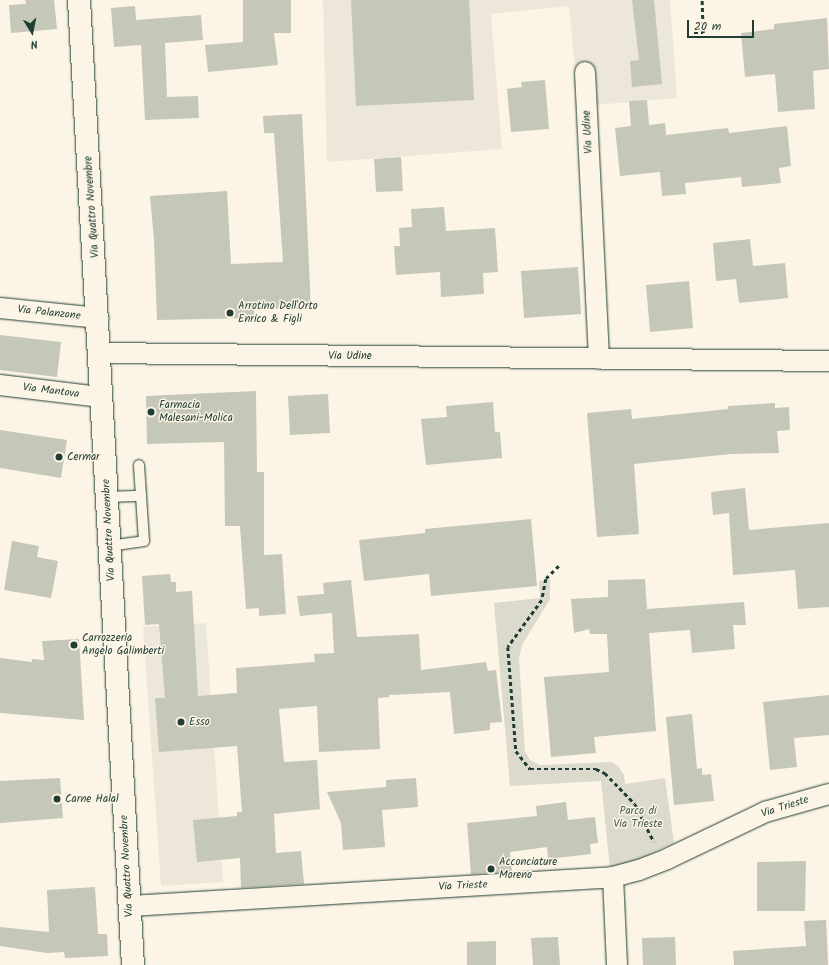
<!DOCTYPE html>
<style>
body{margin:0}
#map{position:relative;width:829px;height:965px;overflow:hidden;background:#fcf5e5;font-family:Kalam,sans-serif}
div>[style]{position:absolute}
.built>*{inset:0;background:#ece7d8}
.green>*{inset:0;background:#dcdacc}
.building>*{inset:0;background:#c5c7b9}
.path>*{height:2.5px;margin-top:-1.25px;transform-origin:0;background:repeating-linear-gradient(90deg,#1f3d34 0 4px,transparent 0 7px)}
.roads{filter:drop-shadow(0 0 1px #1f3d34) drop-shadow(0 0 1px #1f3d34)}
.lane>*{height:10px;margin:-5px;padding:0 5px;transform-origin:5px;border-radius:5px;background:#fcf5e5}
.street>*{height:20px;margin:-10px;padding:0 10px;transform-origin:10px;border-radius:10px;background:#fcf5e5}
.secondary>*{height:22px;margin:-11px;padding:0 11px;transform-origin:11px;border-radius:11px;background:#fcf5e5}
.dots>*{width:11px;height:11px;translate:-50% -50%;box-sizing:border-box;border:2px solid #fcf5e5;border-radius:50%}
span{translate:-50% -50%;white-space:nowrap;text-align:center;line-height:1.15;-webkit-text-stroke:3px #fcf5e5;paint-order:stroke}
.street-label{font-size:11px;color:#1f3d34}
.poi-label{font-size:11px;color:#1f3d34}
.left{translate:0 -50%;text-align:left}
.park-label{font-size:11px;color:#455c52}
.north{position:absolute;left:12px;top:12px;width:40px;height:40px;-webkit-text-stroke:3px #fcf5e5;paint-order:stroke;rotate:170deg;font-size:11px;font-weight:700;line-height:16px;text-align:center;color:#1f3d34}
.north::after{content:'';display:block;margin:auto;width:14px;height:18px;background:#1f3d34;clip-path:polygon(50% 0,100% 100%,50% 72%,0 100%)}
.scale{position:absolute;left:687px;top:20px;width:67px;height:18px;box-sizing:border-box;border:2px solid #1f3d34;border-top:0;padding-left:5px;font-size:12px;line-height:14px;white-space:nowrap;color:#1f3d34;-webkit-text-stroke:3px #fcf5e5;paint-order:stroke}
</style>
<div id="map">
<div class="built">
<i style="clip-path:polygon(323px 0,670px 0,677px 98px,595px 105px,590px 67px,575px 69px,569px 6px,491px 14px,502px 149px,327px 162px)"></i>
<i style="clip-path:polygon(206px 623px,223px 882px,161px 886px,143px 627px)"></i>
</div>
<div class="green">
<i style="clip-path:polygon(550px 579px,550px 599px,522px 645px,519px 658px,525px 752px,530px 760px,540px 765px,612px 762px,618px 766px,624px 775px,625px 784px,665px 778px,674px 843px,628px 865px,610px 869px,601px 781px,510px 786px,494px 603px,540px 598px,539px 581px)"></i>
</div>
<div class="building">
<i style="clip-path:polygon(25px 0,54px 0,57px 29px,11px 33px,9px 5px,26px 4px)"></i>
<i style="clip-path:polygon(243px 0,291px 0,291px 33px,274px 33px,278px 65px,208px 72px,205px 45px,243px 42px)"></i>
<i style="clip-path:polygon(351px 0,469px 0,474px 100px,356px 106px)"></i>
<i style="clip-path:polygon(632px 0,654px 0,662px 84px,632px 87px,630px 61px,639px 60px)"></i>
<i style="clip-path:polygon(135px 6px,136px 20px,201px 15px,203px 40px,165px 43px,167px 97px,198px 96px,199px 118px,145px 120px,141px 45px,114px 47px,111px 8px)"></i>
<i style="clip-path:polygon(827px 18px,829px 69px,813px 71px,815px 109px,778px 112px,775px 74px,745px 77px,741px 33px,774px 29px,774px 24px)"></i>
<i style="clip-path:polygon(545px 80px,549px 129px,511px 132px,507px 89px,522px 87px,521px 82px)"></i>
<i style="clip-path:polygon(647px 100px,649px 125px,665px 123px,666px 135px,728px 128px,729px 133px,787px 126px,791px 166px,779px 168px,781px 183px,742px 187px,741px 177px,685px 183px,686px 194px,662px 196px,660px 172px,620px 176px,615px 128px,631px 126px,629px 101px)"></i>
<i style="clip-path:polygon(302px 114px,311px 309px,255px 308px,253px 318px,157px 320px,154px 240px,150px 196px,227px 191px,231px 264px,283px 262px,274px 133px,264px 133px,263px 116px)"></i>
<i style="clip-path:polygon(401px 157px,403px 191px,376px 192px,374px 159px)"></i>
<i style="clip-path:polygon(444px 207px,446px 231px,495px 228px,498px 272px,483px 273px,484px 294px,441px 297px,440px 272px,396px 275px,394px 246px,400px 246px,399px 228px,412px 227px,411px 209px)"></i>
<i style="clip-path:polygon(750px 239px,753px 266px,785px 263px,788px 298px,739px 303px,736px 279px,716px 281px,713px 243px)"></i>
<i style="clip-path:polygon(578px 267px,581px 314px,524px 318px,521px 271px)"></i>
<i style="clip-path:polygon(689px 281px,693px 328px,650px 332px,646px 285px)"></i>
<i style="clip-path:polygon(0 335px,61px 342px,57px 377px,0 370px)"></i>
<i style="clip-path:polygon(256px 391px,257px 472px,264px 472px,264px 555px,282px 554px,286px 614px,259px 616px,259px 608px,246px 609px,240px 526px,225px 526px,224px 442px,147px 444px,146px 396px)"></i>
<i style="clip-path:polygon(328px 394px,330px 433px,290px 435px,288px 396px)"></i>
<i style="clip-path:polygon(493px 402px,495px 432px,500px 432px,502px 458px,426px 465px,421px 419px,447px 417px,446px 406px)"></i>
<i style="clip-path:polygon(775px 403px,775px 408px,789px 407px,790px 430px,777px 431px,779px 453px,731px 454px,634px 464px,639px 534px,597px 537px,587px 413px,631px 409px,632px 419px,728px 409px,728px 406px)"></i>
<i style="clip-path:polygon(0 430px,67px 440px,61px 478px,0 468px)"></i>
<i style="clip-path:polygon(745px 488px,749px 530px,829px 523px,829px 607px,798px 609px,795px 570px,733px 575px,729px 513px,713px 515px,711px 492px)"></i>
<i style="clip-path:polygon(531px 519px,537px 586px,431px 596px,429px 574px,364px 581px,359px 540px,425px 533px,425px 529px)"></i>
<i style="clip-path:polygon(12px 541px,39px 546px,37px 557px,58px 561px,51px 598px,4px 590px)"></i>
<i style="clip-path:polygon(170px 574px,171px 582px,176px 582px,176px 592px,192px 591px,198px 696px,237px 693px,236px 668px,315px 662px,314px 654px,334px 653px,332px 613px,300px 616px,297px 596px,324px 594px,323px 583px,351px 580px,357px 637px,419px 634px,421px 670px,486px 662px,488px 671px,496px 670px,502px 722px,490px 723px,490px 730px,454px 734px,450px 692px,389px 695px,389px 697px,378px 698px,380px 749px,319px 752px,317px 706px,279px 709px,284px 762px,317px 760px,320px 809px,274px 814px,276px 853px,301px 851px,304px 884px,241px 888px,240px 858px,197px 862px,193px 820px,237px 816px,237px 812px,242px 812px,237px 746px,159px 752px,155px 698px,165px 698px,159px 624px,145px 625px,142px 576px)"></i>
<i style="clip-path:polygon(645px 579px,647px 609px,744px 602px,746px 625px,733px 625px,735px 649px,692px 653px,690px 630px,649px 633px,656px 731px,594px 737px,596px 753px,551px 757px,544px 677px,609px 672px,607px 634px,590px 634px,589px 629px,574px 633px,571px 599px,608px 597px,608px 580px)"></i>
<i style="clip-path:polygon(79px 639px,84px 720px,0 713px,0 658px,32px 662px,32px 659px,44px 660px,42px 641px)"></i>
<i style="clip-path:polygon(829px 695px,829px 735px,794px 738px,797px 767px,770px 770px,763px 702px)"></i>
<i style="clip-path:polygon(692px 714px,697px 769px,702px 768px,702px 775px,711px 774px,714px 801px,674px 805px,666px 717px)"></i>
<i style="clip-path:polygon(60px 778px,63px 818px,0 823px,0 781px)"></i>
<i style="clip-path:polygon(416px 778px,418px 807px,382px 810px,385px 847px,343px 850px,341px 823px,327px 792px,386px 787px,386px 780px)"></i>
<i style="clip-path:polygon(566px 802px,568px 820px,595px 817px,598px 843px,590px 844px,591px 854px,548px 859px,547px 847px,510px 852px,512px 872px,471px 874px,467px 823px,537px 816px,536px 806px)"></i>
<i style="clip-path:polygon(806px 861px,805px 911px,757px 911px,757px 862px)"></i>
<i style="clip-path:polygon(95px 887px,98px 934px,107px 934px,108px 956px,65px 958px,64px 952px,47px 953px,0 946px,0 927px,49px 932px,47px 890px)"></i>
<i style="clip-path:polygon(826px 920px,828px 965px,734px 965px,733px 951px,806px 946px,804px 921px)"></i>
<i style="clip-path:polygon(558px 937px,560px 965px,533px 965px,531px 938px)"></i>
<i style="clip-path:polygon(675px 937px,676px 965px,643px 965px,642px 938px)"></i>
<i style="clip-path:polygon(496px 941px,496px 965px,467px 965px,467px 942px)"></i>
</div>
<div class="path">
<i style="left:694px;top:33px;width:9px"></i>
<i style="left:703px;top:33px;width:33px;rotate:-92deg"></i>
<i style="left:559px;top:566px;width:18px;rotate:135deg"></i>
<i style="left:546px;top:579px;width:21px;rotate:101deg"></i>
<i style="left:542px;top:600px;width:58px;rotate:125.9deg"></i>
<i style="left:508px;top:647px;width:104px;rotate:85.6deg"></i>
<i style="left:516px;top:751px;width:23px;rotate:52deg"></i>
<i style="left:530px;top:769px;width:66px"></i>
<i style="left:596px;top:769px;width:10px;rotate:24deg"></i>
<i style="left:605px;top:773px;width:43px;rotate:45.9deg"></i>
<i style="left:635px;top:804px;width:42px;rotate:63.4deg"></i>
</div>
<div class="roads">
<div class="lane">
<i style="left:107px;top:497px;width:34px;rotate:-2deg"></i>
<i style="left:109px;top:546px;width:35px;rotate:-8deg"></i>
<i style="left:144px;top:541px;width:76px;rotate:-93.8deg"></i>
</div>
<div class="street">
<i style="left:585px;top:72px;width:287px;rotate:87.2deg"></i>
<i style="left:0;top:308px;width:99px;rotate:5.8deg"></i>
<i style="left:100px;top:353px;width:729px;rotate:0.63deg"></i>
<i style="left:0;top:385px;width:102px;rotate:6.8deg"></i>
<i style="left:613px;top:877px;width:88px;rotate:87.4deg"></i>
<i style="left:130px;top:906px;width:484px;rotate:-3.4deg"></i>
<i style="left:613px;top:877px;width:27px;rotate:-15deg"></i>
<i style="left:639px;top:870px;width:30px;rotate:-21deg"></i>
<i style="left:667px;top:859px;width:109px;rotate:-25.6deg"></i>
<i style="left:765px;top:812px;width:66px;rotate:-15.7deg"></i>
</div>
<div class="secondary">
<i style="left:79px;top:0;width:967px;rotate:86.8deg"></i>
</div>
</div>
<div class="dots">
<i style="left:230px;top:313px;background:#1f3d34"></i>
<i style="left:151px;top:412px;background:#1f3d34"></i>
<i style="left:59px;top:457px;background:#1f3d34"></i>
<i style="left:74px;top:645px;background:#1f3d34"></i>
<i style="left:181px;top:722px;background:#1f3d34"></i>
<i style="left:57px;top:799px;background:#1f3d34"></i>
<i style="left:491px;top:869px;background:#1f3d34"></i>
</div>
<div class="street-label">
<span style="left:588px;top:132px;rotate:-93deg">Via Udine</span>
<span style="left:92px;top:207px;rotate:-94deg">Via Quattro Novembre</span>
<span style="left:49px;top:313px;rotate:6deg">Via Palanzone</span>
<span style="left:350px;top:356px">Via Udine</span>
<span style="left:51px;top:391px;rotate:7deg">Via Mantova</span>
<span style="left:109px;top:530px;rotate:-93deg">Via Quattro Novembre</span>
<span style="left:785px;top:807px;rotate:-18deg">Via Trieste</span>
<span style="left:127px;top:866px;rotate:-93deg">Via Quattro Novembre</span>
<span style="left:463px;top:886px;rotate:-3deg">Via Trieste</span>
</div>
<div class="poi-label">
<span class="left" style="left:238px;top:313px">Arrotino Dell'Orto<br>Enrico &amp; Figli</span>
<span class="left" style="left:159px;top:412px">Farmacia<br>Malesani-Molica</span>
<span class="left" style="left:67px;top:457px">Cermar</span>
<span class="left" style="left:82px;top:645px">Carrozzeria<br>Angelo Galimberti</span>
<span class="left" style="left:189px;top:722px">Esso</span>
<span class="left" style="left:65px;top:799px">Carne Halal</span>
<span class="left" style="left:499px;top:869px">Acconciature<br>Moreno</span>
</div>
<div class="park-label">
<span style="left:638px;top:818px">Parco di<br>Via Trieste</span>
</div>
<div class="north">N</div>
<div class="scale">20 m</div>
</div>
